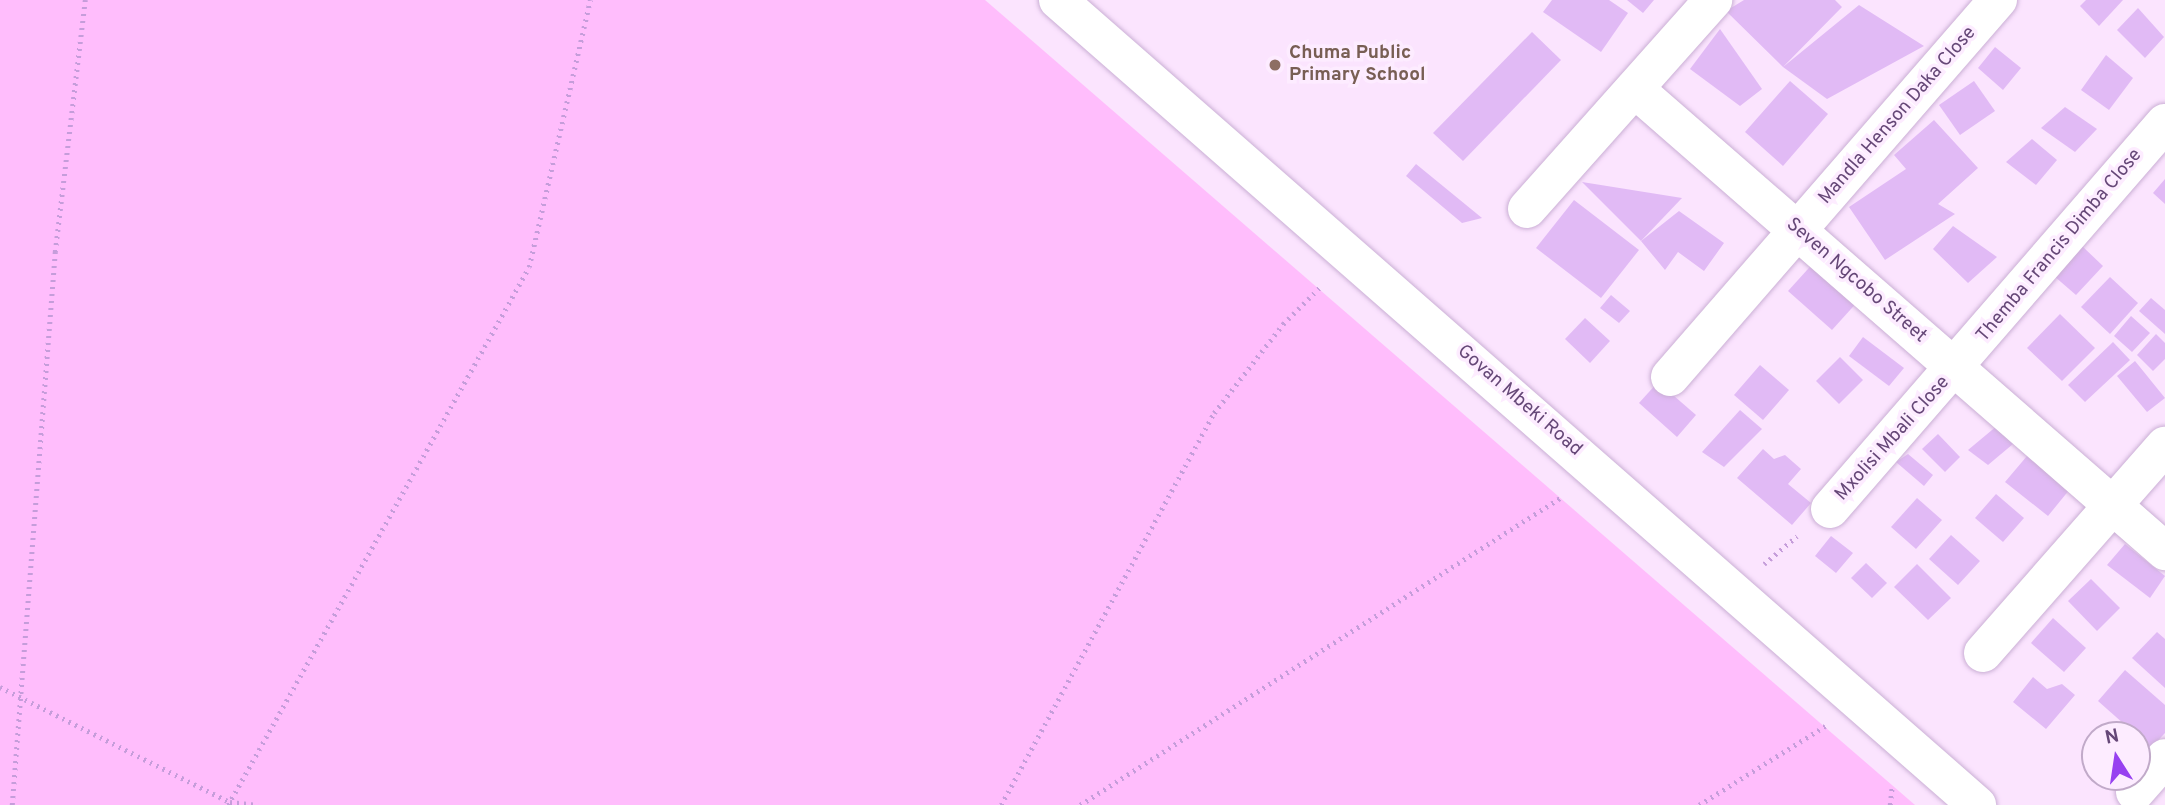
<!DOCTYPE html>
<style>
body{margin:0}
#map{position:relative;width:2165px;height:805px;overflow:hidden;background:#fbe4fe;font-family:Overpass,sans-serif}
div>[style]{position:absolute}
.sand>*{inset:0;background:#ffbdfc}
.building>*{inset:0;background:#e1baf5}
.path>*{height:4.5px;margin-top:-2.25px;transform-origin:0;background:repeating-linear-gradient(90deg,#c59dda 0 2px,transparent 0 7px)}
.roads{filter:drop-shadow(0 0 2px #caafd5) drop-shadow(0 0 2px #caafd5)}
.minor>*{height:38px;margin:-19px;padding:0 19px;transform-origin:19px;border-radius:19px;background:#fff}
.dots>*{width:19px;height:19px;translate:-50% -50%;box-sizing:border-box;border:4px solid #fdecff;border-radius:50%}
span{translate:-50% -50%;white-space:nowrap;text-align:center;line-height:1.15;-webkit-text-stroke:7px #fdecff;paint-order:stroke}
.education-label{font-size:19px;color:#785e54;font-weight:700}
.left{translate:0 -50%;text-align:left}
.street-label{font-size:19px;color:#664878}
.north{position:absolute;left:2081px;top:721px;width:70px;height:70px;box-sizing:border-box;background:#fdecff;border:2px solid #c1aac9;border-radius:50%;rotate:348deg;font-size:19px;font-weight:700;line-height:28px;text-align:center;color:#664878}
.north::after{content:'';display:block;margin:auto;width:24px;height:32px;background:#9741f0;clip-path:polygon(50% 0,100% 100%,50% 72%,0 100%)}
</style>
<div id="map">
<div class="sand">
<i style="clip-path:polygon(0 0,985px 0,1915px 805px,0 805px)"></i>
</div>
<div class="building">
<i style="clip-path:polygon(1552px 0,1609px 0,1628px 13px,1601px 52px,1543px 12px)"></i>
<i style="clip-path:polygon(1627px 0,1654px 0,1643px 13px)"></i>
<i style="clip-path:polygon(1744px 0,1835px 0,1842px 7px,1783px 67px,1859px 5px,1924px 46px,1827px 99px,1783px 67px,1726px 11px)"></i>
<i style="clip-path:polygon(2086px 0,2123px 0,2099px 26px,2080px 6px)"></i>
<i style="clip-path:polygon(2138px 8px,2164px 37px,2145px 58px,2117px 30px)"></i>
<i style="clip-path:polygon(1720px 29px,1762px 89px,1740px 106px,1690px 69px)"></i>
<i style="clip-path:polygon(1532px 32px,1561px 60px,1463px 161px,1433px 133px)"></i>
<i style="clip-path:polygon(1995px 47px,2021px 68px,2003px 90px,1978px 68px)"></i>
<i style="clip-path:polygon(2106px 55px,2133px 78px,2109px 110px,2081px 90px)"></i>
<i style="clip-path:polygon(1790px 81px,1828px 114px,1783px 166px,1745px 132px)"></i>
<i style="clip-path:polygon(1974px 81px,1995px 111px,1960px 135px,1939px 105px)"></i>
<i style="clip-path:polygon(2065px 107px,2097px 129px,2075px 152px,2041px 128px)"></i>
<i style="clip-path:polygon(1934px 120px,1978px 168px,1938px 204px,1955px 214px,1885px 260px,1849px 207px,1906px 169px,1894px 155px)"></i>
<i style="clip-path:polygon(2032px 139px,2057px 160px,2036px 185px,2006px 162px)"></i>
<i style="clip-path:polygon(1416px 164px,1482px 218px,1462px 223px,1406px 176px)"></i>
<i style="clip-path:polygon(2165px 179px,2165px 204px,2153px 193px)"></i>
<i style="clip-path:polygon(1582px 182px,1682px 198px,1641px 241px)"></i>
<i style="clip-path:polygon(1574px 200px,1639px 250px,1601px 298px,1536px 248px)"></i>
<i style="clip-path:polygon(1679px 211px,1724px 243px,1704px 271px,1678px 252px,1665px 270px,1641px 241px)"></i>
<i style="clip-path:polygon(1953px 226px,1997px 257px,1968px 283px,1933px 249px)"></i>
<i style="clip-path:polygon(2082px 246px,2103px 266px,2076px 295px,2054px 276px)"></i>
<i style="clip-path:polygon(1817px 259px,1860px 299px,1832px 330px,1788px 291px)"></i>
<i style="clip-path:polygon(2110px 277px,2138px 303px,2110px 334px,2081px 307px)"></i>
<i style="clip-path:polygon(1611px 295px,1630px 311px,1619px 323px,1600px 308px)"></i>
<i style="clip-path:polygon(2151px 298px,2165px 310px,2165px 334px,2139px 311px)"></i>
<i style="clip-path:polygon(2060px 314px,2095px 348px,2062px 381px,2027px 348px)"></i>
<i style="clip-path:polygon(2131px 316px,2150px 333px,2132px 352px,2114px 336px)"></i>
<i style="clip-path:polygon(1585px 318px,1610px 341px,1590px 363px,1565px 339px)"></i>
<i style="clip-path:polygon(2156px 334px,2165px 343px,2165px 359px,2153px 371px,2137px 355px)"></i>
<i style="clip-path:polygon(1863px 337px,1904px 368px,1889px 386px,1849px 356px)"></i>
<i style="clip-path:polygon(2113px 342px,2130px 360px,2085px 402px,2068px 385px)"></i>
<i style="clip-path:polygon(1840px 357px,1863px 380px,1839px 404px,1816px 381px)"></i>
<i style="clip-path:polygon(2135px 361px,2165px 398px,2147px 412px,2117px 376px)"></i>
<i style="clip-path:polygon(1760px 365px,1789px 390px,1763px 420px,1734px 395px)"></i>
<i style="clip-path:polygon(1658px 382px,1696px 415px,1677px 437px,1639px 403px)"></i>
<i style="clip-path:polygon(1740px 410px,1762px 429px,1724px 467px,1702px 452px)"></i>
<i style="clip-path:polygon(1998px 425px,2013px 444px,1988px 465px,1968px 450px)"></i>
<i style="clip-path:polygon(1938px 434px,1960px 457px,1945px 472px,1922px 449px)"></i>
<i style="clip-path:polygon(1763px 449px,1774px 459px,1785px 455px,1801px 469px,1788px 484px,1811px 503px,1792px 525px,1737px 478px)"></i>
<i style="clip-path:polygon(1908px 454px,1933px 475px,1924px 486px,1896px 462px)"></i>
<i style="clip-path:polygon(2027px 456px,2070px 489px,2048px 516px,2005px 482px)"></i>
<i style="clip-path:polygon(1996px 494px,2024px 518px,2003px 542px,1975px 518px)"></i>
<i style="clip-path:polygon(1917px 498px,1942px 520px,1916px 549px,1891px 527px)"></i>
<i style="clip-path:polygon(1951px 535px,1980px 561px,1958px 585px,1929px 559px)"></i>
<i style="clip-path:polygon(1831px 536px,1853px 553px,1836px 573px,1815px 556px)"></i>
<i style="clip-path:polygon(2125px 544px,2165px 576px,2150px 598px,2107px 565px)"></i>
<i style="clip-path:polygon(1866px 563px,1887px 583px,1872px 598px,1851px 578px)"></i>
<i style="clip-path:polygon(1917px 564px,1951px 598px,1928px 620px,1894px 587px)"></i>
<i style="clip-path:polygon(2091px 579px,2120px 608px,2097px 631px,2068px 601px)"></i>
<i style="clip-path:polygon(2053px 618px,2086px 648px,2064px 672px,2031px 643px)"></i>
<i style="clip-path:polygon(2157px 632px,2165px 639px,2165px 688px,2132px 658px)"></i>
<i style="clip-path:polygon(2125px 670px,2165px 705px,2165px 733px,2151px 748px,2098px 701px)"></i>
<i style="clip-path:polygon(2033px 677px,2047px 689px,2062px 684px,2075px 695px,2046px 729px,2013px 702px)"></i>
</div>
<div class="path">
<i style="left:1764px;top:564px;width:43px;rotate:-40.3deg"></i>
<i style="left:0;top:687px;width:257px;rotate:26.6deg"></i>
<i style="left:230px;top:802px;width:28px;rotate:6deg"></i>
<i style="left:12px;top:805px;width:555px;rotate:-85.55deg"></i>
<i style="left:55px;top:252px;width:254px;rotate:-83.2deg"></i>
<i style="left:228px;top:805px;width:616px;rotate:-60.77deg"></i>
<i style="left:529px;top:267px;width:274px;rotate:-77.1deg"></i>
<i style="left:1001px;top:805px;width:446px;rotate:-61.5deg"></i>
<i style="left:1214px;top:413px;width:113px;rotate:-52.2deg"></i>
<i style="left:1283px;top:324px;width:52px;rotate:-45deg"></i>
<i style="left:1080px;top:805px;width:570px;rotate:-32.6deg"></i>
<i style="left:1699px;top:805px;width:149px;rotate:-32.1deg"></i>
<i style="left:1890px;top:805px;width:18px;rotate:-84deg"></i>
</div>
<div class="roads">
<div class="minor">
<i style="left:1058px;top:0;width:1222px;rotate:41.22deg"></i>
<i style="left:1636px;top:90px;width:702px;rotate:41.07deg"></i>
<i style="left:1527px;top:209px;width:280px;rotate:-48.3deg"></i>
<i style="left:1670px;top:377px;width:500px;rotate:-49deg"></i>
<i style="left:1830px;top:509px;width:511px;rotate:-49.05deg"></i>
<i style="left:1983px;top:653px;width:276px;rotate:-48.7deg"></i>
<i style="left:2135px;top:792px;width:45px;rotate:-48.6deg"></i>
</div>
</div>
<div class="dots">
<i style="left:1275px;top:65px;background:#8d6e63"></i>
</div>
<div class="education-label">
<span class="left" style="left:1289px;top:65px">Chuma Public<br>Primary School</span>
</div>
<div class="street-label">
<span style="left:1898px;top:116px;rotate:-49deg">Mandla Henson Daka Close</span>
<span style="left:2060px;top:246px;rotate:-50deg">Themba Francis Dimba Close</span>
<span style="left:1856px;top:281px;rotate:41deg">Seven Ngcobo Street</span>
<span style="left:1519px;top:401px;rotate:41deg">Govan Mbeki Road</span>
<span style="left:1893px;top:439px;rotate:-48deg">Mxolisi Mbali Close</span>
</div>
<div class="north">N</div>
</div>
